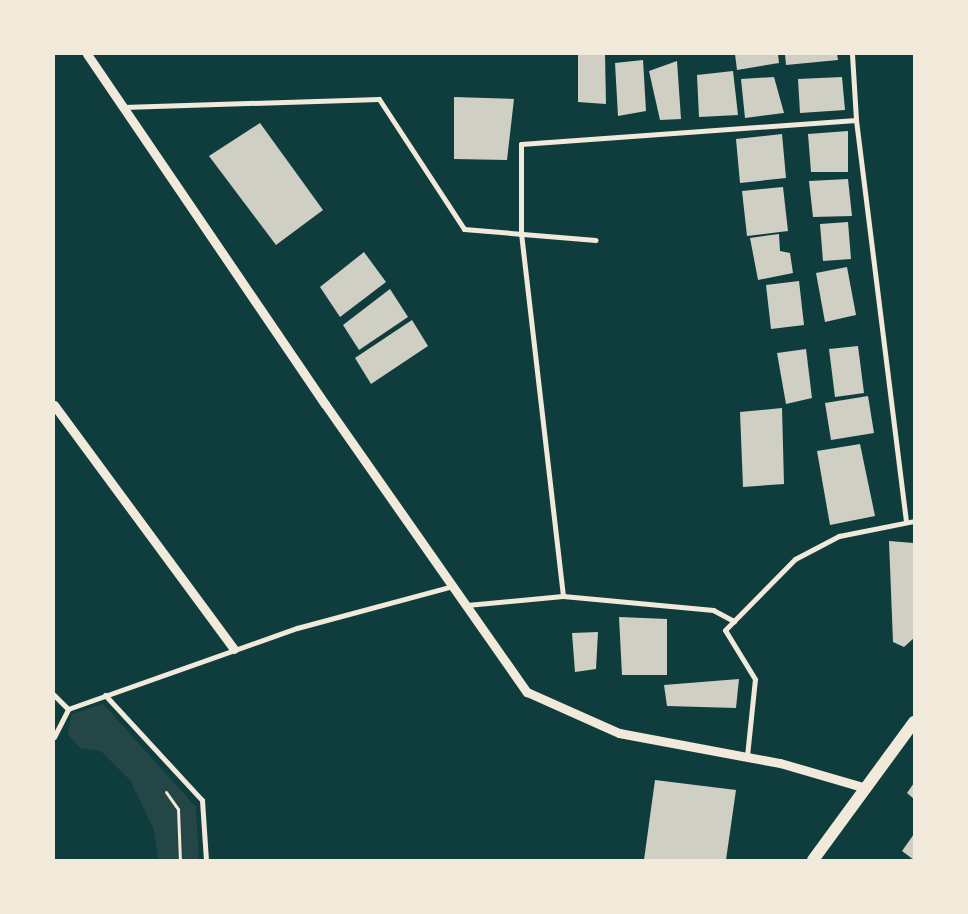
<!DOCTYPE html>
<style>
body{margin:0}
#map{position:relative;width:968px;height:914px;overflow:hidden;background:#0f3d3e;font-family:"Fira Sans Condensed",sans-serif}
div>[style]{position:absolute}
.green>*{inset:0;background:#244646}
.building>*{inset:0;background:#cfcfc3}
.path>*{height:3px;margin:-1.5px;padding:0 1.5px;transform-origin:1.5px;border-radius:1.5px;background:#f1e9da}
.minor>*{height:5px;margin:-2.5px;padding:0 2.5px;transform-origin:2.5px;border-radius:2.5px;background:#f1e9da}
.tertiary>*{height:9px;margin:-4.5px;padding:0 4.5px;transform-origin:4.5px;border-radius:4.5px;background:#f1e9da}
.primary>*{height:12px;margin:-6px;padding:0 6px;transform-origin:6px;border-radius:6px;background:#f1e9da}
span{translate:-50% -50%;white-space:nowrap;text-align:center;line-height:1.15;-webkit-text-stroke:4px #f1e9da;paint-order:stroke}
.frame{position:absolute;inset:0;border:55px solid #f1e9da;pointer-events:none}
</style>
<div id="map">
<div class="green">
<i style="clip-path:polygon(103px 704px,196px 807px,199px 860px,158px 860px,154px 830px,130px 780px,101px 751px,80px 748px,68px 735px,71px 714px)"></i>
</div>
<div class="building">
<i style="clip-path:polygon(578px 54px,605px 54px,606px 104px,578px 102px)"></i>
<i style="clip-path:polygon(735px 54px,778px 54px,779px 63px,737px 70px)"></i>
<i style="clip-path:polygon(785px 54px,837px 54px,838px 60px,786px 65px)"></i>
<i style="clip-path:polygon(643px 60px,646px 111px,618px 116px,615px 63px)"></i>
<i style="clip-path:polygon(677px 61px,681px 119px,660px 120px,649px 71px)"></i>
<i style="clip-path:polygon(733px 71px,738px 115px,699px 117px,697px 75px)"></i>
<i style="clip-path:polygon(774px 77px,784px 113px,745px 118px,741px 79px)"></i>
<i style="clip-path:polygon(842px 77px,845px 110px,800px 113px,798px 79px)"></i>
<i style="clip-path:polygon(454px 97px,514px 99px,507px 160px,454px 159px)"></i>
<i style="clip-path:polygon(260px 123px,323px 210px,276px 245px,209px 156px)"></i>
<i style="clip-path:polygon(848px 131px,848px 172px,811px 172px,808px 134px)"></i>
<i style="clip-path:polygon(782px 134px,786px 178px,740px 183px,736px 139px)"></i>
<i style="clip-path:polygon(848px 179px,852px 216px,813px 217px,809px 181px)"></i>
<i style="clip-path:polygon(783px 187px,788px 231px,747px 236px,742px 191px)"></i>
<i style="clip-path:polygon(848px 222px,851px 259px,823px 261px,820px 224px)"></i>
<i style="clip-path:polygon(779px 234px,780px 251px,790px 253px,793px 273px,758px 280px,750px 238px)"></i>
<i style="clip-path:polygon(364px 252px,386px 282px,340px 317px,320px 287px)"></i>
<i style="clip-path:polygon(847px 267px,856px 315px,825px 322px,816px 273px)"></i>
<i style="clip-path:polygon(799px 281px,804px 325px,771px 329px,766px 285px)"></i>
<i style="clip-path:polygon(390px 289px,408px 317px,359px 350px,343px 325px)"></i>
<i style="clip-path:polygon(412px 320px,428px 346px,371px 384px,355px 358px)"></i>
<i style="clip-path:polygon(858px 346px,864px 393px,835px 397px,829px 349px)"></i>
<i style="clip-path:polygon(806px 349px,812px 398px,786px 404px,777px 353px)"></i>
<i style="clip-path:polygon(868px 396px,874px 433px,831px 440px,825px 403px)"></i>
<i style="clip-path:polygon(782px 408px,784px 484px,743px 487px,740px 412px)"></i>
<i style="clip-path:polygon(860px 444px,875px 516px,830px 525px,817px 451px)"></i>
<i style="clip-path:polygon(889px 541px,914px 543px,914px 638px,904px 647px,893px 642px)"></i>
<i style="clip-path:polygon(619px 617px,667px 619px,667px 675px,622px 675px)"></i>
<i style="clip-path:polygon(598px 632px,596px 669px,575px 672px,572px 633px)"></i>
<i style="clip-path:polygon(739px 679px,736px 708px,667px 706px,664px 685px)"></i>
<i style="clip-path:polygon(655px 780px,736px 790px,726px 860px,644px 860px)"></i>
<i style="clip-path:polygon(914px 783px,914px 799px,907px 793px)"></i>
<i style="clip-path:polygon(914px 834px,914px 860px,902px 851px)"></i>
</div>
<div class="path">
<i style="left:166px;top:792px;width:21px;rotate:55deg"></i>
<i style="left:178px;top:809px;width:51px;rotate:87.8deg"></i>
</div>
<div class="minor">
<i style="left:852px;top:54px;width:66px;rotate:86.5deg"></i>
<i style="left:856px;top:120px;width:405px;rotate:82.9deg"></i>
<i style="left:123px;top:107px;width:256px;rotate:-1.8deg"></i>
<i style="left:379px;top:99px;width:155px;rotate:56.8deg"></i>
<i style="left:464px;top:229px;width:132px;rotate:4.8deg"></i>
<i style="left:563px;top:596px;width:364px;rotate:-96.6deg"></i>
<i style="left:521px;top:234px;width:90px;rotate:-90deg"></i>
<i style="left:521px;top:144px;width:336px;rotate:-4.1deg"></i>
<i style="left:467px;top:605px;width:96px;rotate:-5.4deg"></i>
<i style="left:563px;top:596px;width:151px;rotate:5.3deg"></i>
<i style="left:713px;top:610px;width:24px;rotate:28deg"></i>
<i style="left:54px;top:695px;width:20px;rotate:45deg"></i>
<i style="left:105px;top:695px;width:143px;rotate:47.3deg"></i>
<i style="left:202px;top:800px;width:60px;rotate:86.2deg"></i>
<i style="left:54px;top:737px;width:31px;rotate:-63deg"></i>
<i style="left:68px;top:709px;width:243px;rotate:-19.5deg"></i>
<i style="left:297px;top:628px;width:162px;rotate:-15.1deg"></i>
<i style="left:747px;top:756px;width:77px;rotate:-84.1deg"></i>
<i style="left:755px;top:679px;width:57px;rotate:-121.5deg"></i>
<i style="left:725px;top:630px;width:100px;rotate:-45.4deg"></i>
<i style="left:795px;top:559px;width:50px;rotate:-27.6deg"></i>
<i style="left:839px;top:536px;width:76px;rotate:-11.3deg"></i>
</div>
<div class="tertiary">
<i style="left:87px;top:54px;width:423px;rotate:55.8deg"></i>
<i style="left:325px;top:404px;width:352px;rotate:55deg"></i>
<i style="left:527px;top:692px;width:101px;rotate:24deg"></i>
<i style="left:619px;top:733px;width:164px;rotate:10.6deg"></i>
<i style="left:780px;top:763px;width:90px;rotate:16.2deg"></i>
<i style="left:54px;top:405px;width:303px;rotate:53.6deg"></i>
</div>
<div class="primary">
<i style="left:813px;top:860px;width:171px;rotate:-53.8deg"></i>
</div>
<div class="frame"></div>
</div>
